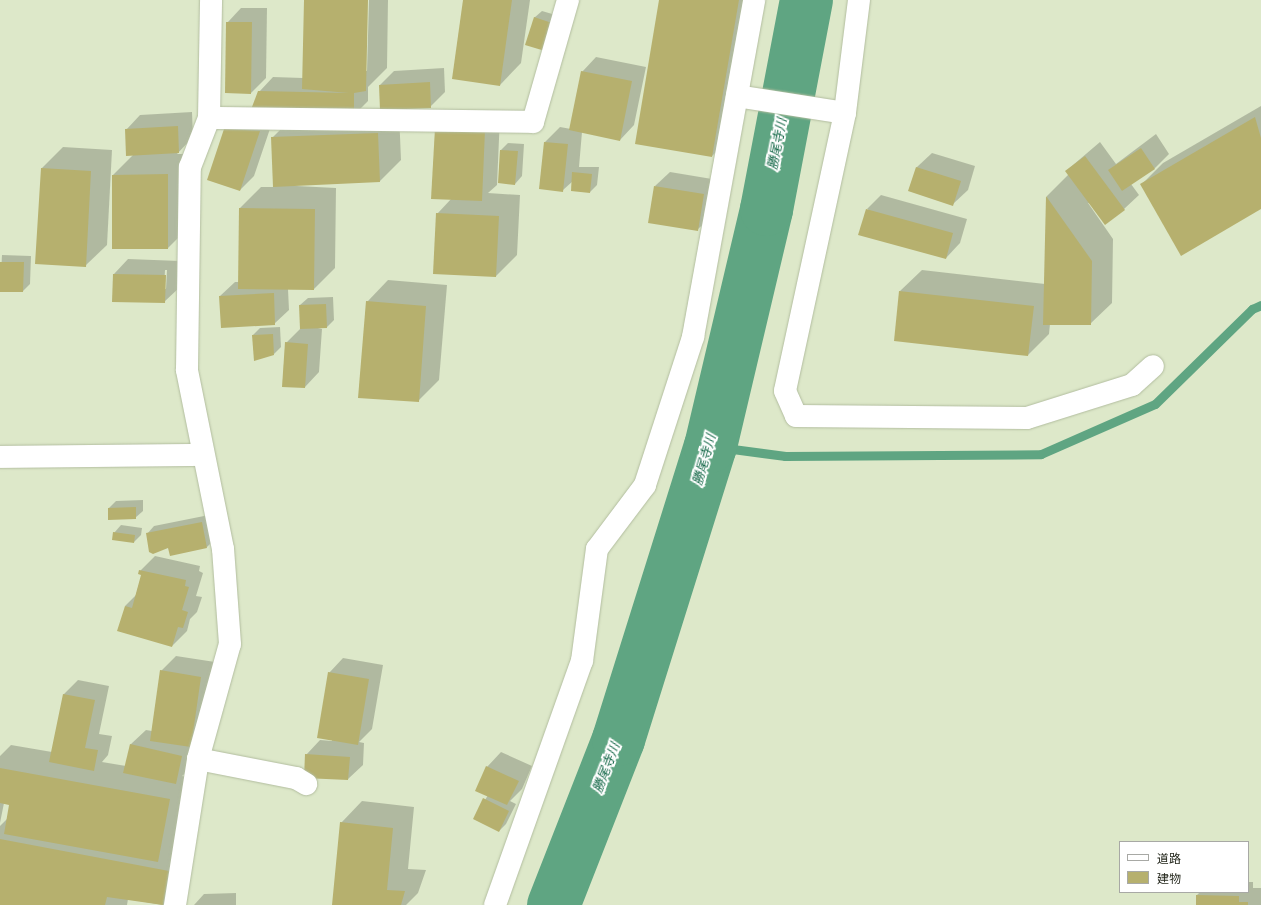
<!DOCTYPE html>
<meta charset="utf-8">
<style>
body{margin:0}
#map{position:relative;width:1261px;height:905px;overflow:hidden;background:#dde8c9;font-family:Raleway,"Noto Sans JP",sans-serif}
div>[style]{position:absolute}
.shadow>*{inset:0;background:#0003}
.stream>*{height:9px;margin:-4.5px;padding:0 4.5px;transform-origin:4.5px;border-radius:4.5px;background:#5fa582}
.river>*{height:53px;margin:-26.5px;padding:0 26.5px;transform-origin:26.5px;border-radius:26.5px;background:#5fa582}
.building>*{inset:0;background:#b6b06e}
.roads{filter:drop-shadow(0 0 1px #b2bd9f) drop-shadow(0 0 1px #b2bd9f)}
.minor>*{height:22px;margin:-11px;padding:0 11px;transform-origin:11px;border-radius:11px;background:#fff}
span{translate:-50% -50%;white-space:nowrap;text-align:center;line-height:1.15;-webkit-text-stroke:4px #fff;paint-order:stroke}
.water-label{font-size:13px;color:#116645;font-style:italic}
.legend{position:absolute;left:1119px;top:841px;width:130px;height:52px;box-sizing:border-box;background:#fff;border:1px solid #a8a9a5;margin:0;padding:5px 7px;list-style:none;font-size:12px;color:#25281d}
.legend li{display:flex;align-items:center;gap:8px;height:20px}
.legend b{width:20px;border:1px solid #a8a9a5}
</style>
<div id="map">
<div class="shadow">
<i style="clip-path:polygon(305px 0,367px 0,365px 71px,367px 71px,369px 0,388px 0,387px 68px,368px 87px,368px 101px,356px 113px,399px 112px,401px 160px,380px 181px,277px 185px,336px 188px,335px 268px,314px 289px,288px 289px,289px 310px,274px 324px,220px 296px,235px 282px,239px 282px,240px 208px,261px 187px,274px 187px,272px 138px,295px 115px,274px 117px,254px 176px,240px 190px,225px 129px,250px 115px,259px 92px,273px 77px,303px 78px)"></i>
<i style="clip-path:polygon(464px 0,530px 0,521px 63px,500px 85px)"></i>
<i style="clip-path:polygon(660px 0,761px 0,739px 129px,712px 156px)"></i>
<i style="clip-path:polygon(241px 8px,267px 8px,266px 78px,251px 93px,227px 23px)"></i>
<i style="clip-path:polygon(542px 11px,559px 16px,551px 43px,534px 18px)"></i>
<i style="clip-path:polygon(596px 57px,646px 67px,634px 125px,620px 140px,582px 132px,579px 167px,599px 167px,597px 185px,590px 192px,573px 181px,563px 190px,540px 188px,545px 142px,560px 127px,571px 129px,582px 72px)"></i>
<i style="clip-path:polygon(444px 68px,445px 92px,430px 107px,380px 85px,394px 71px)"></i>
<i style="clip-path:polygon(1261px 106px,1261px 208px,1141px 185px,1163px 163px)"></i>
<i style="clip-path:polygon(192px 112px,193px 137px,177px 154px,189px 154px,189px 227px,168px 248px,113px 248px,113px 175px,134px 154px,126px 130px,140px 115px)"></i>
<i style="clip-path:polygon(500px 116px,497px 185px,488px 193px,520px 195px,517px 255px,496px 276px,437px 214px,452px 198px,436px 128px)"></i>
<i style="clip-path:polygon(1156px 134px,1169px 154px,1155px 168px,1131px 184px,1139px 195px,1124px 209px,1088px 203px,1113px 239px,1112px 303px,1090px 324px,1050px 324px,1049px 334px,1028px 355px,895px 340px,900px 291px,922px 270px,1045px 284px,1047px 196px,1069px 174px,1066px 171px,1100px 142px,1116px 164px)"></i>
<i style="clip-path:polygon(508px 143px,524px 144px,522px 176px,515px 184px,501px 150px)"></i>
<i style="clip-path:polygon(63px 147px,112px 150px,107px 245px,85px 266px,42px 168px)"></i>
<i style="clip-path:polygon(932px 153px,975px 166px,968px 190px,953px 204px,909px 190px,917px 167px)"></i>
<i style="clip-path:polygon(670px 172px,718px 180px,712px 216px,697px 230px,655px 186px)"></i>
<i style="clip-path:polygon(881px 195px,967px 219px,960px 243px,946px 258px,867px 209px)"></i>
<i style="clip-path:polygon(2px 255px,31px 256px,30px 284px,23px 291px,0 291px)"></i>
<i style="clip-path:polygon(evenodd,128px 259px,180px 261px,179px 288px,164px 302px,113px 301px,114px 274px,128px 259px,165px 270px,167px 270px,166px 289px,164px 289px,165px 270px)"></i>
<i style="clip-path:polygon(388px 280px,447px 285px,439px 380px,418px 401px,367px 302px)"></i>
<i style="clip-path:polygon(333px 297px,334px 320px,327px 327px,318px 328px,322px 329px,319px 372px,305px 387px,286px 343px,301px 328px,300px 305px,308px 298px)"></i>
<i style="clip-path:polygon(280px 327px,281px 347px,274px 354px,253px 335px,260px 328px)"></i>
<i style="clip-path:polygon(143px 500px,143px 511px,135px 518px,109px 508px,116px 501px)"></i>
<i style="clip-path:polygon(209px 515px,214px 540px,207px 547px,147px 534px,154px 526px)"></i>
<i style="clip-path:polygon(121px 525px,142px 528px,141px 535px,134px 542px,114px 533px)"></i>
<i style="clip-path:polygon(155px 556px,200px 566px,199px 571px,203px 573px,196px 596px,202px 597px,197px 612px,190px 619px,187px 631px,172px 646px,125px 606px,136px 595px,142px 574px,140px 571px)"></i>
<i style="clip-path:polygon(176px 656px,215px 662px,190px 769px,182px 776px,191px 778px,189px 879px,163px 905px,128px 899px,127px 905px,0 905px,0 826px,8px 818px,10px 804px,4px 803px,0 823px,0 756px,11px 745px,52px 752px,64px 694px,78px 680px,109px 686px,99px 734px,112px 736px,108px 755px,102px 762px,126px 766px,131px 744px,146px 730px,152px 731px,161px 671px)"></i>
<i style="clip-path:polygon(343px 658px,383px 665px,372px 729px,359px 742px,364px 743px,363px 765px,348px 779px,306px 755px,320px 740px,332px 741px,329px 673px)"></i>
<i style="clip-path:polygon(501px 752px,532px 766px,522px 789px,510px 801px,516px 804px,506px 824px,499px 831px,474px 819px,488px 795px,487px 767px)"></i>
<i style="clip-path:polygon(362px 801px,414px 807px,408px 869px,426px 870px,418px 893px,406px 905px,333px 905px,341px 823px)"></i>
<i style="clip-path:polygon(1248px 882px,1253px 882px,1253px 888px,1261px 888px,1261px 905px,1197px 905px,1197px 895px,1200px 892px,1248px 892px)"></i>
<i style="clip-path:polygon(236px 893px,236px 905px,194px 905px,204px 894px)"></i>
</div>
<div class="stream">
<i style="left:710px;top:446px;width:76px;rotate:7.6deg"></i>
<i style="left:785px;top:456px;width:256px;rotate:-0.4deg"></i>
<i style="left:1041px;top:454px;width:124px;rotate:-23.7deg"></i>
<i style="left:1155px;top:404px;width:136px;rotate:-44.4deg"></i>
<i style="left:1252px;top:309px;width:10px;rotate:-24deg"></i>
</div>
<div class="river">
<i style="left:553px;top:905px;width:178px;rotate:-68.6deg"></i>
<i style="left:618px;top:739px;width:307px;rotate:-72.6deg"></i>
<i style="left:710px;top:446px;width:244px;rotate:-76.7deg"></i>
<i style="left:766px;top:209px;width:213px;rotate:-79.2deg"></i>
</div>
<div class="building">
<i style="clip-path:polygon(304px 0,368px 0,366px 91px,354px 93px,354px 117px,249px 115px,258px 91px,349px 93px,302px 89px)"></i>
<i style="clip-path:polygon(463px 0,512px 0,500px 86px,452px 79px)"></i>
<i style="clip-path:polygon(659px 0,739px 0,712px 157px,635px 144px)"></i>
<i style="clip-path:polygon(534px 17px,552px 23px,545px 51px,525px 45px)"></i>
<i style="clip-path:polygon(226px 22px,252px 22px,251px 94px,225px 93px)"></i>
<i style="clip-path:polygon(581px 71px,632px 81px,620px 141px,569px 130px)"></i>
<i style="clip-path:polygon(430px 82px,431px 108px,380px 110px,379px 85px)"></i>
<i style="clip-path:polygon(1255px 117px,1261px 138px,1261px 209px,1181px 256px,1140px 184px)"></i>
<i style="clip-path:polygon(178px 126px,179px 153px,126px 156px,125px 129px)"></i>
<i style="clip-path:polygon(435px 128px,485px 130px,482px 201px,431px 199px)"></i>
<i style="clip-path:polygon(224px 129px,260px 131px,240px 191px,207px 180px)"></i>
<i style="clip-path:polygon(378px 133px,380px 182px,273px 187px,271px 137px)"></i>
<i style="clip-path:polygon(544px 142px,568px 144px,563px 192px,539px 189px)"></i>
<i style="clip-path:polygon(1141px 148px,1155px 169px,1122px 191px,1108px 170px)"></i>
<i style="clip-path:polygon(500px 150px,518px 151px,515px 185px,498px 183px)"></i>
<i style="clip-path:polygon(1085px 156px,1125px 210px,1105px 225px,1065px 171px)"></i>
<i style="clip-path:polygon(916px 167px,961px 181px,953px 206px,908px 191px)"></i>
<i style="clip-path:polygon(41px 168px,91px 171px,86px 267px,35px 264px)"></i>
<i style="clip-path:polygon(572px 172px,592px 174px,590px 193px,571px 191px)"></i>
<i style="clip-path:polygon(168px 174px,168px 249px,112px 249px,112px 175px)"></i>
<i style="clip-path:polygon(654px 186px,704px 194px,698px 231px,648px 223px)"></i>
<i style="clip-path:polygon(1046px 196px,1092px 261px,1091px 325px,1043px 325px)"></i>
<i style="clip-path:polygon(239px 208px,315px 209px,314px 290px,238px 289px)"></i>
<i style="clip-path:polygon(866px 209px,953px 233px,946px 259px,858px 235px)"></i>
<i style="clip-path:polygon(436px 213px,499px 216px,496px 277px,433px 274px)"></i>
<i style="clip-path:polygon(0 262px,24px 262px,23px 292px,0 292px)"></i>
<i style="clip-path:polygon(113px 274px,166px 275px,165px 303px,112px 302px)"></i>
<i style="clip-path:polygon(899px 291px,1034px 306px,1028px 356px,894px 341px)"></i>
<i style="clip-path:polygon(274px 293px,275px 325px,221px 328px,219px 296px)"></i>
<i style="clip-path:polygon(366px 301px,426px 306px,419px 402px,358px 398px)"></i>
<i style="clip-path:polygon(326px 304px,327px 328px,300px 329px,299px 305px)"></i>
<i style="clip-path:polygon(273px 334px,274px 355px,254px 361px,252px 335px)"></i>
<i style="clip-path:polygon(285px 342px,308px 344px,305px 388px,282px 387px)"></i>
<i style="clip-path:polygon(136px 507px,136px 519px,108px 520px,108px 508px)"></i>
<i style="clip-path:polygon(202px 522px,207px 548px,170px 556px,168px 548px,153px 554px,149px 552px,146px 533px)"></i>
<i style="clip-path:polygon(113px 532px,135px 535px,134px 543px,112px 540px)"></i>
<i style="clip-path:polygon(139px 570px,186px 580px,185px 586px,189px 587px,182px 610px,188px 612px,183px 628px,178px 627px,172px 647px,117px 631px,125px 606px,132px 608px,141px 575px,138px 574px)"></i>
<i style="clip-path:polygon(160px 670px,201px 677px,191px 747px,150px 741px)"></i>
<i style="clip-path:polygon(328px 672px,369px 679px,358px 745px,317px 738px)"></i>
<i style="clip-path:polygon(63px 694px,95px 700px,85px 748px,98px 750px,94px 771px,49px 762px)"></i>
<i style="clip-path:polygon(130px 744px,182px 756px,176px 784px,123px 773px)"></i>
<i style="clip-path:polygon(305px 754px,350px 757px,348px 780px,304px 778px)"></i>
<i style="clip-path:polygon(486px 766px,519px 781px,507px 805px,475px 791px)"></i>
<i style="clip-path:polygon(0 768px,170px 799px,158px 862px,4px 834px,9px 805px,0 803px)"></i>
<i style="clip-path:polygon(483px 798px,509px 811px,499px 832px,473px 819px)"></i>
<i style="clip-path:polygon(340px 822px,393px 828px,387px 890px,405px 891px,401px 905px,332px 905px)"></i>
<i style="clip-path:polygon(0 839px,169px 871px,163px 905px,107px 897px,105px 905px,0 905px)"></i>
<i style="clip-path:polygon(1196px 895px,1239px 896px,1239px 902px,1248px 902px,1248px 905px,1196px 905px)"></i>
</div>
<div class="roads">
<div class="minor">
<i style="left:859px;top:0;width:114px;rotate:97.1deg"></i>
<i style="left:845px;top:113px;width:284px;rotate:102.2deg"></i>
<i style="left:785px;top:391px;width:27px;rotate:66deg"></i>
<i style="left:796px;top:416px;width:231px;rotate:0.5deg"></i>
<i style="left:1027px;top:418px;width:110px;rotate:-17.4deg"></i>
<i style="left:1132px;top:385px;width:28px;rotate:-42deg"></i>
<i style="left:737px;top:96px;width:109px;rotate:8.9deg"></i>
<i style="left:209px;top:118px;width:324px;rotate:0.7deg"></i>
<i style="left:533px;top:122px;width:127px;rotate:-74deg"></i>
<i style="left:0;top:457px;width:203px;rotate:-0.6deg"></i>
<i style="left:198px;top:759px;width:100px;rotate:11deg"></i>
<i style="left:296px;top:778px;width:12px;rotate:31deg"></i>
<i style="left:175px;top:905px;width:148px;rotate:-81deg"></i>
<i style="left:198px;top:759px;width:119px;rotate:-74.5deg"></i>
<i style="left:230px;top:644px;width:95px;rotate:-94.2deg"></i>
<i style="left:223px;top:549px;width:183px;rotate:-101.4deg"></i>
<i style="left:187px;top:370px;width:203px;rotate:-89.2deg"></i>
<i style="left:190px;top:167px;width:53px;rotate:-68.8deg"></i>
<i style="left:209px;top:118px;width:118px;rotate:-89deg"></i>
<i style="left:495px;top:905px;width:259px;rotate:-70.4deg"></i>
<i style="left:582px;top:661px;width:113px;rotate:-82.4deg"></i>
<i style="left:597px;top:549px;width:80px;rotate:-53.1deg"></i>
<i style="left:645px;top:485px;width:156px;rotate:-72deg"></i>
<i style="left:693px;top:337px;width:342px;rotate:-79.7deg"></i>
</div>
</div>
<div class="water-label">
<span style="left:778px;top:144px;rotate:-79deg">勝尾寺川</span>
<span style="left:705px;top:460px;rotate:-74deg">勝尾寺川</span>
<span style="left:607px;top:768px;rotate:-69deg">勝尾寺川</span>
</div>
<ul class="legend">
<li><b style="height:5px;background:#fff"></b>道路</li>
<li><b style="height:11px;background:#b6b06e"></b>建物</li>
</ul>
</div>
